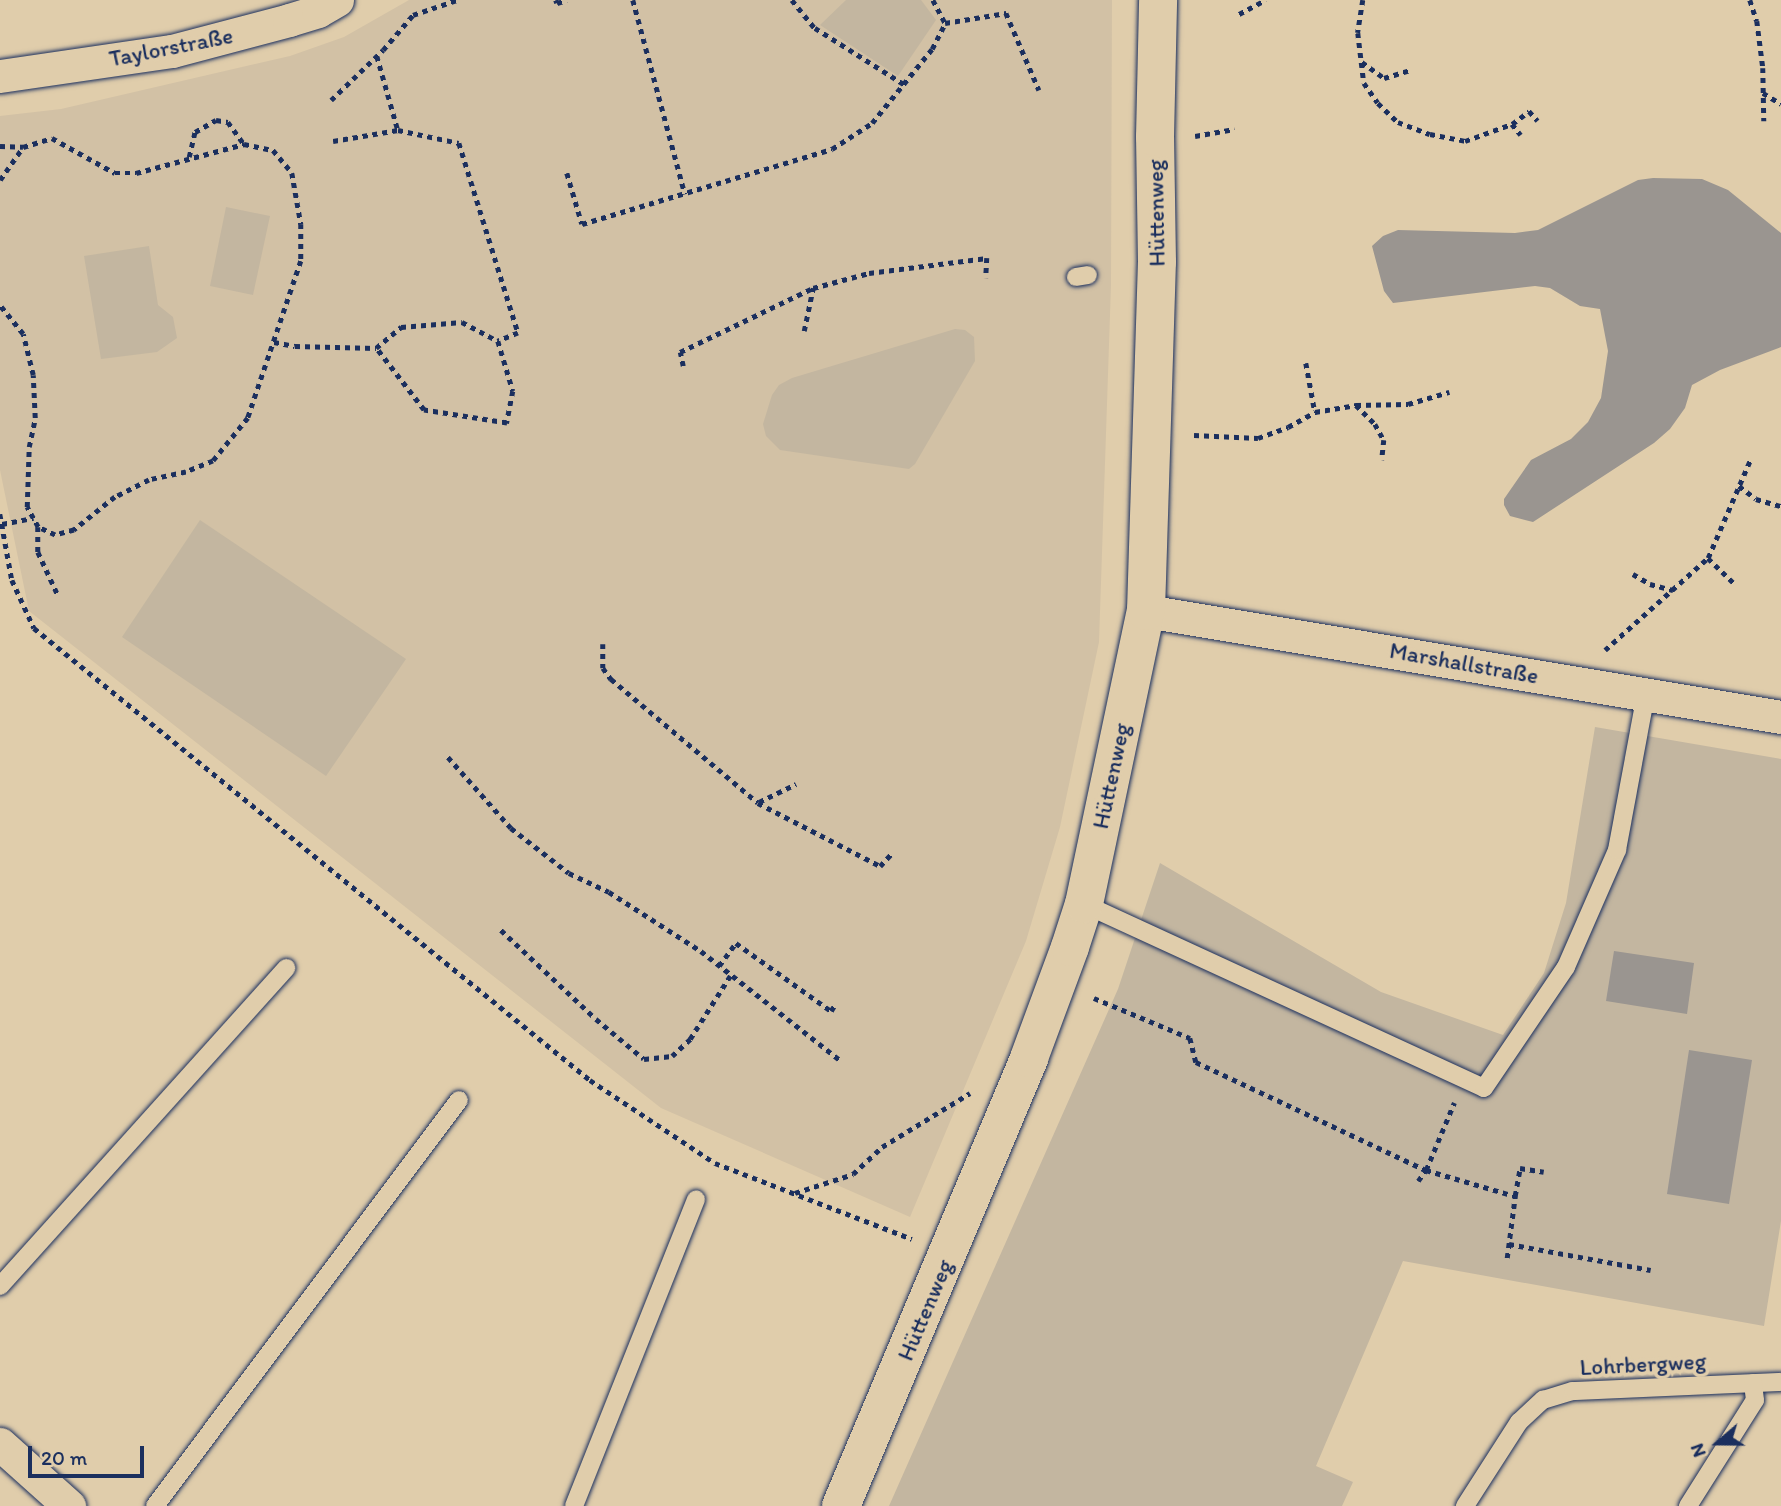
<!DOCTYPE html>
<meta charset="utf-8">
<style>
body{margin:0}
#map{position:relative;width:1781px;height:1506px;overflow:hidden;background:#e0cdab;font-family:Itim,sans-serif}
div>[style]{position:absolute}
.built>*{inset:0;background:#d2c1a5}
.green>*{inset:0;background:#c3b6a0}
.water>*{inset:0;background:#9a9590}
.path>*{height:4.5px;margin-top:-2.25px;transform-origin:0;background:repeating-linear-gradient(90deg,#1b2f5e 0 5px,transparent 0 10px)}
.roads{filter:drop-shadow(0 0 2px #1b2f5e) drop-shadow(0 0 2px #1b2f5e)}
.service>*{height:18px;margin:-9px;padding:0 9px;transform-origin:9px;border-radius:9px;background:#e0cdab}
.minor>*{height:33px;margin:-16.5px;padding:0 16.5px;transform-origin:16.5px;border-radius:16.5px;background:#e0cdab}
.secondary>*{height:38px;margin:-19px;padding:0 19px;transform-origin:19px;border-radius:19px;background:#e0cdab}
span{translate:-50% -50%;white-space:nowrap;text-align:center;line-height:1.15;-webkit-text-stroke:7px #e0cdab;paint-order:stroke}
.street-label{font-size:23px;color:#1b2f5e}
.north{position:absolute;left:1683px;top:1408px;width:70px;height:70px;-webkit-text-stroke:5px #e0cdab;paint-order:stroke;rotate:250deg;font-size:19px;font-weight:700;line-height:28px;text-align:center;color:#1b2f5e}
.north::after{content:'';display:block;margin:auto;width:24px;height:32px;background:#1b2f5e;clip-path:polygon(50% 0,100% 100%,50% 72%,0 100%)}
.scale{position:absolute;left:28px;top:1446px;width:116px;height:32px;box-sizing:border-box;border:4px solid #1b2f5e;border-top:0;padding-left:9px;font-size:21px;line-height:24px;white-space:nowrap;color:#1b2f5e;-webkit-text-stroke:5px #e0cdab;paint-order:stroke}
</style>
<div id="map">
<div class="built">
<i style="clip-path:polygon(409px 0,1112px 0,1111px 285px,1099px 642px,1060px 827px,1026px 941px,910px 1217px,661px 1108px,29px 611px,0 470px,0 116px,61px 109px,290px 56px,344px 37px)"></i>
</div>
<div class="green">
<i style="clip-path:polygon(846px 0,921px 0,936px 20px,898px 76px,820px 25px)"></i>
<i style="clip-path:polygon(226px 207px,270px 216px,253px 295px,210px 286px)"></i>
<i style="clip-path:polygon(149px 246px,158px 305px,173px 317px,177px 338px,157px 352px,101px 359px,84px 256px)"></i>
<i style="clip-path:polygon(955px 329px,965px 330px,974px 337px,975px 361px,915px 464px,909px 469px,780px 450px,766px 436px,763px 424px,772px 395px,779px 385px,792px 378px)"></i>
<i style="clip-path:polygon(200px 520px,406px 659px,326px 776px,122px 637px)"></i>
<i style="clip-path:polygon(1595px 727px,1781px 759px,1781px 1221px,1764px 1326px,1403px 1261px,1316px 1466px,1353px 1482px,1342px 1506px,889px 1506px,1118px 989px,1160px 863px,1381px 992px,1503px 1035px,1544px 973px,1566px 903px)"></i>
</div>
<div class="water">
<i style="clip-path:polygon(1653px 178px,1702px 179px,1728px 190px,1781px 233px,1781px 347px,1720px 370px,1692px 385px,1685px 408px,1670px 429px,1654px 443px,1533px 522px,1510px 516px,1504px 505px,1504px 499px,1531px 460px,1571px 439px,1588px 422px,1601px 398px,1608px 351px,1600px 309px,1580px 306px,1550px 288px,1535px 286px,1393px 303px,1384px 291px,1372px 246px,1383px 236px,1398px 230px,1515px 233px,1538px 230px,1638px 180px)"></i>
<i style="clip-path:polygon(1614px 951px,1694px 963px,1687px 1014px,1606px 1001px)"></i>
<i style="clip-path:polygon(1689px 1050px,1752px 1060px,1729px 1204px,1667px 1194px)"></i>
</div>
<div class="path">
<i style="left:556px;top:0;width:3px;rotate:72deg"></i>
<i style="left:557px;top:3px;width:10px;rotate:-17deg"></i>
<i style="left:633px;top:0;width:201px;rotate:75deg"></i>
<i style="left:792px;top:0;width:36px;rotate:51deg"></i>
<i style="left:815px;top:28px;width:107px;rotate:32.3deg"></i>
<i style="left:933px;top:0;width:26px;rotate:62deg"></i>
<i style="left:945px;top:23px;width:62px;rotate:-9.3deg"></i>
<i style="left:1006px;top:13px;width:84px;rotate:66.8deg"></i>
<i style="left:1363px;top:0;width:33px;rotate:99deg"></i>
<i style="left:1358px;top:33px;width:50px;rotate:83.2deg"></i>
<i style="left:1364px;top:83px;width:24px;rotate:55deg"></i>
<i style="left:1378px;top:103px;width:28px;rotate:44deg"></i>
<i style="left:1398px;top:122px;width:34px;rotate:21deg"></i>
<i style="left:1430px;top:134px;width:36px;rotate:11deg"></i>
<i style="left:1465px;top:141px;width:50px;rotate:-19.9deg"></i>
<i style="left:1512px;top:124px;width:21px;rotate:-37deg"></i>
<i style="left:1529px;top:111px;width:13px;rotate:48deg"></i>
<i style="left:1750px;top:0;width:22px;rotate:72deg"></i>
<i style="left:1757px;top:21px;width:47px;rotate:82.7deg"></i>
<i style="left:1763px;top:68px;width:53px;rotate:88.9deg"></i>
<i style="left:1239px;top:14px;width:30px;rotate:-28deg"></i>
<i style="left:377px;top:56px;width:77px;rotate:74.2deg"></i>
<i style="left:1362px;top:62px;width:27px;rotate:36deg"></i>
<i style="left:1384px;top:78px;width:27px;rotate:-17deg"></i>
<i style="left:1763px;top:93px;width:21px;rotate:31deg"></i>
<i style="left:331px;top:100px;width:72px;rotate:-43.9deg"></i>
<i style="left:383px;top:50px;width:46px;rotate:-49.4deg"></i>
<i style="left:413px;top:15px;width:46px;rotate:-18.8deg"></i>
<i style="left:1512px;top:124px;width:14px;rotate:51deg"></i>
<i style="left:1195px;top:136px;width:40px;rotate:-10deg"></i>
<i style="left:333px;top:141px;width:66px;rotate:-9.6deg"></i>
<i style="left:398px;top:130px;width:62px;rotate:12deg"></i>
<i style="left:459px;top:143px;width:199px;rotate:72.7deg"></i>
<i style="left:518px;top:333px;width:22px;rotate:158deg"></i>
<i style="left:0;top:146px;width:23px;rotate:2deg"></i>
<i style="left:189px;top:157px;width:26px;rotate:-77deg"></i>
<i style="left:195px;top:132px;width:24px;rotate:-30deg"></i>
<i style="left:216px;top:120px;width:12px;rotate:9deg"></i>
<i style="left:228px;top:122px;width:27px;rotate:54deg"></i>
<i style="left:567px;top:173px;width:53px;rotate:73.6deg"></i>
<i style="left:582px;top:224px;width:261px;rotate:-16.7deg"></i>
<i style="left:832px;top:149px;width:48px;rotate:-33deg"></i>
<i style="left:872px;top:123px;width:95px;rotate:-51deg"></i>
<i style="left:932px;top:49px;width:29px;rotate:-63deg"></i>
<i style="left:0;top:180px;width:40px;rotate:-55.1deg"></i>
<i style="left:23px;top:147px;width:30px;rotate:-17deg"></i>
<i style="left:52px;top:138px;width:72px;rotate:29.1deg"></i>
<i style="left:115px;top:173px;width:21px"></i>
<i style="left:136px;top:173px;width:112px;rotate:-15deg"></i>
<i style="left:244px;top:144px;width:30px;rotate:12deg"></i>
<i style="left:273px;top:150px;width:30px;rotate:50deg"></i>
<i style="left:292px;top:173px;width:52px;rotate:80deg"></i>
<i style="left:301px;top:224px;width:37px;rotate:90deg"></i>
<i style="left:301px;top:261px;width:166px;rotate:108.7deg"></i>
<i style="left:248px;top:418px;width:55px;rotate:129.1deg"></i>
<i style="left:213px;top:461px;width:29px;rotate:158deg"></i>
<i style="left:186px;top:472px;width:38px;rotate:168deg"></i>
<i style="left:149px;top:480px;width:38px;rotate:153deg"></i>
<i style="left:115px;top:497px;width:53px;rotate:141.2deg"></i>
<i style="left:74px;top:530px;width:20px;rotate:165deg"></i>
<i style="left:55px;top:535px;width:19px;rotate:-155deg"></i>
<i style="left:38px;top:527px;width:23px;rotate:-119deg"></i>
<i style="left:27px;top:507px;width:60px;rotate:-88.1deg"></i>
<i style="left:29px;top:447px;width:30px;rotate:-78deg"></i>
<i style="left:35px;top:418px;width:43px;rotate:-92.7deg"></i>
<i style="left:33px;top:375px;width:42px;rotate:-103.7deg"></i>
<i style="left:23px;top:334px;width:36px;rotate:-129deg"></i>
<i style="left:804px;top:331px;width:44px;rotate:-78.2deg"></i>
<i style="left:274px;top:342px;width:21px;rotate:11deg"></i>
<i style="left:295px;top:346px;width:81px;rotate:1.4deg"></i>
<i style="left:376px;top:348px;width:33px;rotate:-40deg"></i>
<i style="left:401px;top:327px;width:61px;rotate:-4.7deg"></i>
<i style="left:462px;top:322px;width:41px;rotate:27.8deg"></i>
<i style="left:498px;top:341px;width:52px;rotate:73.3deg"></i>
<i style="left:513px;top:391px;width:33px;rotate:101deg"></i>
<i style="left:507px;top:423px;width:84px;rotate:-171.1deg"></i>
<i style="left:424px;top:410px;width:78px;rotate:-127.7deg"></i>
<i style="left:1306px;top:363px;width:50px;rotate:79.6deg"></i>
<i style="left:683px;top:366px;width:14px;rotate:-102deg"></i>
<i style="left:680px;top:352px;width:148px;rotate:-25.7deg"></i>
<i style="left:813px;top:288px;width:58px;rotate:-15deg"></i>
<i style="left:869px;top:273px;width:119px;rotate:-7.2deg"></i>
<i style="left:987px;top:258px;width:20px;rotate:93deg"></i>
<i style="left:1356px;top:405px;width:27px;rotate:45deg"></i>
<i style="left:1375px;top:424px;width:18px;rotate:61deg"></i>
<i style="left:1384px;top:440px;width:20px;rotate:96deg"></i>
<i style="left:1194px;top:435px;width:64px;rotate:2.7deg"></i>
<i style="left:1258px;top:438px;width:32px;rotate:-20deg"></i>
<i style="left:1288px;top:427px;width:31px;rotate:-29deg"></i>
<i style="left:1315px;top:412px;width:42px;rotate:-9.7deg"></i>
<i style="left:1356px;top:405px;width:52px;rotate:-1.1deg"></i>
<i style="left:1408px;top:404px;width:43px;rotate:-16.3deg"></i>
<i style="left:1739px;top:486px;width:21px;rotate:37deg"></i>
<i style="left:1756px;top:499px;width:26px;rotate:16deg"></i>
<i style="left:0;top:514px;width:67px;rotate:79.7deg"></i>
<i style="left:12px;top:580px;width:53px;rotate:65.4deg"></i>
<i style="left:34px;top:628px;width:717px;rotate:39.11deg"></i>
<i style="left:590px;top:1080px;width:150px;rotate:33.6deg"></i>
<i style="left:715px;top:1163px;width:211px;rotate:21.1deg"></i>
<i style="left:2px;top:524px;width:32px;rotate:-11deg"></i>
<i style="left:38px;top:527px;width:25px;rotate:90deg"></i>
<i style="left:38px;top:552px;width:47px;rotate:65.1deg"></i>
<i style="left:1708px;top:558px;width:36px;rotate:44deg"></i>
<i style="left:1633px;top:574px;width:20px;rotate:30deg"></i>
<i style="left:1650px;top:584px;width:24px;rotate:15deg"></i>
<i style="left:603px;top:644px;width:24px;rotate:90deg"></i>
<i style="left:603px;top:668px;width:14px;rotate:54deg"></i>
<i style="left:611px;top:679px;width:192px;rotate:40.1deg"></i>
<i style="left:758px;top:803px;width:137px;rotate:27.3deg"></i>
<i style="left:880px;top:866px;width:18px;rotate:-47deg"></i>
<i style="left:1605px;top:650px;width:138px;rotate:-41.8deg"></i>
<i style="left:1708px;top:558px;width:109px;rotate:-66.7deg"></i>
<i style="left:448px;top:757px;width:95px;rotate:48.4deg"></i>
<i style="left:511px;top:828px;width:73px;rotate:37.8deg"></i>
<i style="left:569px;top:873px;width:44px;rotate:25.4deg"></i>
<i style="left:609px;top:892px;width:109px;rotate:32.7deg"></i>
<i style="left:701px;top:951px;width:177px;rotate:38.1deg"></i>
<i style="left:759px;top:802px;width:41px;rotate:-25.9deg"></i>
<i style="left:501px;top:930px;width:130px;rotate:43.1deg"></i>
<i style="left:596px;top:1019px;width:62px;rotate:39.8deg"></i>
<i style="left:644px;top:1059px;width:28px;rotate:-6deg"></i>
<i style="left:672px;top:1056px;width:25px;rotate:-43deg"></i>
<i style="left:690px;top:1039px;width:75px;rotate:-57.6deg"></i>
<i style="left:719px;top:966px;width:29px;rotate:-54deg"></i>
<i style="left:736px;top:943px;width:117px;rotate:35.6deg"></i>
<i style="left:831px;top:1011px;width:6px;rotate:-59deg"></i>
<i style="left:1094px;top:998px;width:104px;rotate:22.6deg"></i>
<i style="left:1190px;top:1038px;width:25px;rotate:76deg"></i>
<i style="left:1196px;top:1062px;width:254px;rotate:25.2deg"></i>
<i style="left:1426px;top:1170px;width:93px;rotate:16.3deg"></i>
<i style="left:1515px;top:1196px;width:28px;rotate:-80deg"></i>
<i style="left:1520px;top:1168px;width:24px;rotate:9deg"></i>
<i style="left:1418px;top:1181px;width:14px;rotate:-54deg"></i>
<i style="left:1426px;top:1170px;width:73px;rotate:-67.3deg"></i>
<i style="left:795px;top:1193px;width:61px;rotate:-18.1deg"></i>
<i style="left:853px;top:1174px;width:40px;rotate:-43deg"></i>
<i style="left:882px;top:1147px;width:103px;rotate:-31.5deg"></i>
<i style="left:1509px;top:1244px;width:144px;rotate:10.4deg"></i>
<i style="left:1507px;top:1258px;width:63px;rotate:-82.6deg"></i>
</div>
<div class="roads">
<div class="service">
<i style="left:1076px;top:277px;width:12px;rotate:-9deg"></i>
<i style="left:1084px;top:904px;width:440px;rotate:24.7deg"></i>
<i style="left:1484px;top:1088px;width:146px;rotate:-55.9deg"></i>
<i style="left:1566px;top:967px;width:128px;rotate:-66.4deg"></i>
<i style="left:1617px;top:850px;width:160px;rotate:-79.5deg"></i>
<i style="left:0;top:1286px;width:428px;rotate:-48deg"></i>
<i style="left:155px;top:1506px;width:507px;rotate:-53.18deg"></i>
<i style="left:574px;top:1506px;width:330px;rotate:-68.3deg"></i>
<i style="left:1465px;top:1506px;width:100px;rotate:-57.3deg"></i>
<i style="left:1519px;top:1422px;width:33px;rotate:-43deg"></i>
<i style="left:1543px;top:1400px;width:31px;rotate:-17deg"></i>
<i style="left:1573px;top:1391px;width:208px;rotate:-2.5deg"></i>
<i style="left:1688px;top:1506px;width:125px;rotate:-57.7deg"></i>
<i style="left:1755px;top:1400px;width:17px;rotate:-97deg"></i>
</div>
<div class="minor">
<i style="left:0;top:76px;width:174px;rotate:-8.3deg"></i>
<i style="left:172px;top:51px;width:121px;rotate:-14.8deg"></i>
<i style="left:289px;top:20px;width:30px;rotate:-17deg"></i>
<i style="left:318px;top:11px;width:22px;rotate:-30deg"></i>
<i style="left:1146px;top:611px;width:644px;rotate:9.48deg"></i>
<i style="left:0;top:1444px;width:93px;rotate:41.9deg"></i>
</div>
<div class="secondary">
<i style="left:841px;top:1506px;width:486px;rotate:-67.2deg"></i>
<i style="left:1029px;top:1058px;width:118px;rotate:-69.7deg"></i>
<i style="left:1070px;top:947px;width:45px;rotate:-72deg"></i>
<i style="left:1084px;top:904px;width:299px;rotate:-78.1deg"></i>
<i style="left:1146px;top:611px;width:349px;rotate:-88.2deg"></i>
<i style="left:1157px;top:262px;width:125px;rotate:-90.9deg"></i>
<i style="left:1155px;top:137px;width:137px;rotate:-88.7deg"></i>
</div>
</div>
<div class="street-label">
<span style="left:171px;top:47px;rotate:-11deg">Taylorstraße</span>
<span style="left:1156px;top:213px;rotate:-91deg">Hüttenweg</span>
<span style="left:1464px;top:663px;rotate:10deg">Marshallstraße</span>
<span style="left:1111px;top:776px;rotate:-78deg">Hüttenweg</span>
<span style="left:925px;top:1310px;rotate:-67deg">Hüttenweg</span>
<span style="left:1643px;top:1364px;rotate:-3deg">Lohrbergweg</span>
</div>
<div class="north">N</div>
<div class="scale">20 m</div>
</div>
